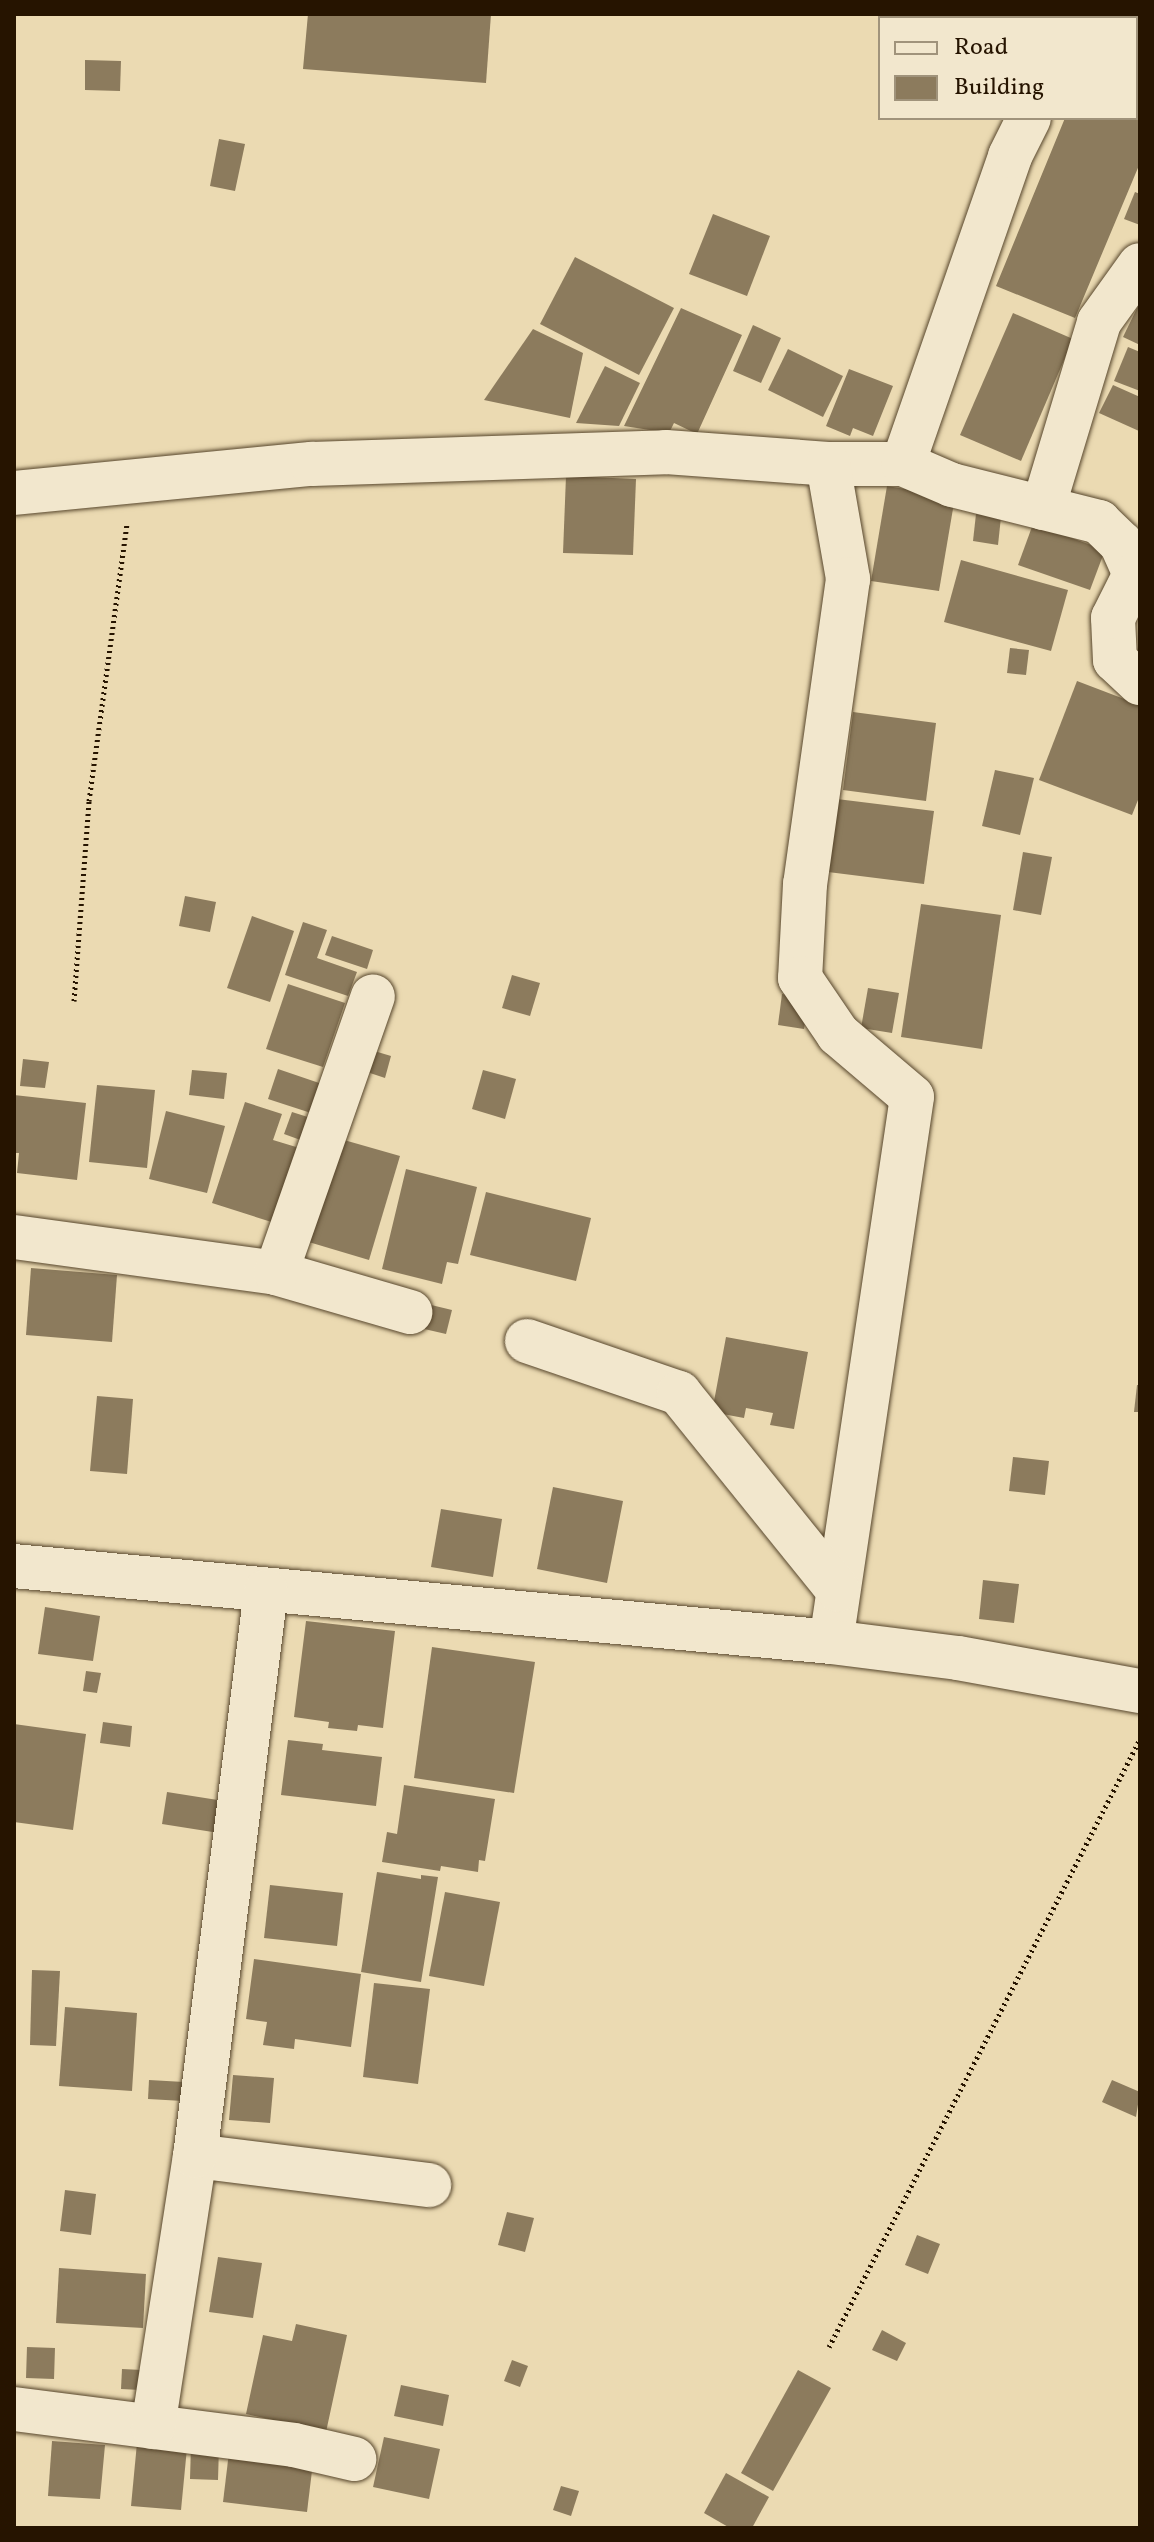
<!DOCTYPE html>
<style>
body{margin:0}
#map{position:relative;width:1154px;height:2542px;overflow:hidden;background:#ebdab2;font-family:Vollkorn,serif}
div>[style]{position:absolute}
.building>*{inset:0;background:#8c7b5d}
.path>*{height:5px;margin-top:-2.5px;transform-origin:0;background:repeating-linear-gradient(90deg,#261400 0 2px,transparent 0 6px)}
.roads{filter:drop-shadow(0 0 2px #57462c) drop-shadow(0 0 2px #57462c)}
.minor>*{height:44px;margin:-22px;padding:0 22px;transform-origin:22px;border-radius:22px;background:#f2e7cd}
span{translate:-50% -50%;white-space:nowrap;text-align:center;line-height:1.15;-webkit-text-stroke:8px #f2e7cd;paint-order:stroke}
.frame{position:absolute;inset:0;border:16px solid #261400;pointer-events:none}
.legend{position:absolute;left:878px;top:16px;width:260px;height:104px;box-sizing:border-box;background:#f2e7cd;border:2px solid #a0937b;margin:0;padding:10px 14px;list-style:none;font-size:24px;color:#261400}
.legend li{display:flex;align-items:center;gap:16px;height:40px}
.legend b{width:40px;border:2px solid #a0937b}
</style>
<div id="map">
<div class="building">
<i style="clip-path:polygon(308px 14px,491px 14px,486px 83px,303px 69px)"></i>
<i style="clip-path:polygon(1021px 14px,1048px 14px,1047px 18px,1019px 18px)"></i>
<i style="clip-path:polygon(85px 60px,121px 61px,120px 91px,85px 90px)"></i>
<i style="clip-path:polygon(1136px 69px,1140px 71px,1140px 163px,1075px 318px,996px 286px,1065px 118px,1136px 118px)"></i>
<i style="clip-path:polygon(219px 139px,245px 144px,235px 191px,210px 186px)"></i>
<i style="clip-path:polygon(1135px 192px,1140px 194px,1140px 225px,1124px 219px)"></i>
<i style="clip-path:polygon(713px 214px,770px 236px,747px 296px,689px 274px)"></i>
<i style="clip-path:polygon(575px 257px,674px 308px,639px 375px,540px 324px)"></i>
<i style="clip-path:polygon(1140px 302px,1140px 345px,1123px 337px)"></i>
<i style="clip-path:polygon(681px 308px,742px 335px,697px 434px,674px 423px,669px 433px,624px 426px)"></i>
<i style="clip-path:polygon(1013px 313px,1073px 339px,1021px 461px,960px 435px)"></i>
<i style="clip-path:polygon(753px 325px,781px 338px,761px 383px,733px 371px)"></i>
<i style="clip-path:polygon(533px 329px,583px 353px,570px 418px,484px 400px)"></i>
<i style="clip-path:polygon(1128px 347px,1140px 352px,1140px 391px,1114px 381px)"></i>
<i style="clip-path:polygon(788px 349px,843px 376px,823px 417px,768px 390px)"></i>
<i style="clip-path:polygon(605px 366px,640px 383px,619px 426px,576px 423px)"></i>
<i style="clip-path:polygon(849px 369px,893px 386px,873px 436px,853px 428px,850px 436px,826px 426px)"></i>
<i style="clip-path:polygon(1113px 385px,1140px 397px,1139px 431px,1099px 413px)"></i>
<i style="clip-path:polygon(566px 476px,636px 479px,633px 555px,563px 553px)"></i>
<i style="clip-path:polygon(887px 486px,955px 497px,939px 591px,871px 581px)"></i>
<i style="clip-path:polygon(976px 514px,1001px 517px,998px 545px,973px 541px)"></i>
<i style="clip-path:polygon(1033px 524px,1105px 550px,1090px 590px,1018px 565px)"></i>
<i style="clip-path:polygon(961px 560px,1068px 590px,1051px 651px,944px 622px)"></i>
<i style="clip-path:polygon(1010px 648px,1029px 650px,1026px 675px,1007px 673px)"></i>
<i style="clip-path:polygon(1077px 681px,1140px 705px,1140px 795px,1132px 815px,1039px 780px)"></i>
<i style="clip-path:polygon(853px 712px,936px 723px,926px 801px,843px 790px)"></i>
<i style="clip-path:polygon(995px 770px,1034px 778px,1020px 835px,982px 826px)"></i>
<i style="clip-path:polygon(837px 799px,934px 811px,924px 884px,828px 872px)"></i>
<i style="clip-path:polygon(1023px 852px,1052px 857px,1041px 915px,1013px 910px)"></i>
<i style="clip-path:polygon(185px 896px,216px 902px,210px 932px,179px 926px)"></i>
<i style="clip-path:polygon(921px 904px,1001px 915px,982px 1049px,901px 1037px)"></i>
<i style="clip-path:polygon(252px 916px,294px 931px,270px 1002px,227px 988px)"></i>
<i style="clip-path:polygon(303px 922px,327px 930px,317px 958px,357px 972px,348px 996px,285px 975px)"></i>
<i style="clip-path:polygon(332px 936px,373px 950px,367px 969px,325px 955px)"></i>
<i style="clip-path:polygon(512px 975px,540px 983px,530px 1016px,502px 1008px)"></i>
<i style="clip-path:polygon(288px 984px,345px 1003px,323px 1067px,266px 1049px)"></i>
<i style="clip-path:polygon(868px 988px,899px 993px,892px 1033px,861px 1028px)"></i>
<i style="clip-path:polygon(782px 994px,809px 998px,804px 1029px,778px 1025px)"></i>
<i style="clip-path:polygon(371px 1050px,391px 1056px,385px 1078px,364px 1071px)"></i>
<i style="clip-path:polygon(23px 1059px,49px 1062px,45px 1088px,20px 1086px)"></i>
<i style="clip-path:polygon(278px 1069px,325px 1085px,314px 1114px,268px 1099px)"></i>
<i style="clip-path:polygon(192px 1070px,227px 1073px,224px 1099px,189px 1095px)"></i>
<i style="clip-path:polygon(483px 1070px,516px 1079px,505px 1119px,472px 1109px)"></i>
<i style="clip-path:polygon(97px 1085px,155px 1090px,147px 1168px,89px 1162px)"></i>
<i style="clip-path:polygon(14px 1095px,86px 1103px,77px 1180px,17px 1173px,19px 1153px,14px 1153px)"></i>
<i style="clip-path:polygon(245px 1102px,282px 1114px,273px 1140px,306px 1150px,281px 1225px,212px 1203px)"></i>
<i style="clip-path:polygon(166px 1111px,225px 1126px,207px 1193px,149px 1179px)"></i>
<i style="clip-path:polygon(292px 1112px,314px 1119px,306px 1142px,284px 1134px)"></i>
<i style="clip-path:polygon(344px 1140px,400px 1156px,369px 1260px,302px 1240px)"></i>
<i style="clip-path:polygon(406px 1169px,477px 1187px,458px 1264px,447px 1262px,442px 1284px,382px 1269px)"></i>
<i style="clip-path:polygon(486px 1192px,591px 1218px,576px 1281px,470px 1255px)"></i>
<i style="clip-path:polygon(31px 1268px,117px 1275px,112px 1342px,26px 1335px)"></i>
<i style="clip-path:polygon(427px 1304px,452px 1310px,446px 1334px,420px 1328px)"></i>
<i style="clip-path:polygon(726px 1337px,808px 1352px,794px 1429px,770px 1425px,773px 1413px,746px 1408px,744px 1418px,712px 1412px)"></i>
<i style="clip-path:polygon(1137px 1385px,1140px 1385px,1140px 1412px,1134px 1412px)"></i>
<i style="clip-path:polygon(97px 1396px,133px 1399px,127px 1474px,90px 1471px)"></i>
<i style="clip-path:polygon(1013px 1457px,1049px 1461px,1045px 1495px,1009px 1491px)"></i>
<i style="clip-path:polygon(553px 1487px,623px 1501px,607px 1583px,537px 1569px)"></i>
<i style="clip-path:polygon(441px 1509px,502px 1519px,493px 1577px,431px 1567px)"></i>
<i style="clip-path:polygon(983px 1580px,1019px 1584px,1014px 1623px,979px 1619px)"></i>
<i style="clip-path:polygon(45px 1607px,100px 1616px,93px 1661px,38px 1654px)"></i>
<i style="clip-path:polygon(306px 1621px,395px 1631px,383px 1728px,358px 1725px,357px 1731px,328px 1728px,329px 1722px,294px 1717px)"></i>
<i style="clip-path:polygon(432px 1647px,535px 1662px,514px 1793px,414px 1778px)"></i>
<i style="clip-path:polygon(86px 1671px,101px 1673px,97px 1693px,83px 1691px)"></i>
<i style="clip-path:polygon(103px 1722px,132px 1726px,130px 1747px,100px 1743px)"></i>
<i style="clip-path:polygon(14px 1724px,86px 1734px,73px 1830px,14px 1822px)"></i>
<i style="clip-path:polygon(288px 1740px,323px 1744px,322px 1750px,382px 1757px,376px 1806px,281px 1795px)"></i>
<i style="clip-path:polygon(404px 1785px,495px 1799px,485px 1861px,479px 1860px,478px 1872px,441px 1866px,440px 1871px,382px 1862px,387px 1832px,397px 1834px)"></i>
<i style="clip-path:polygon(167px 1792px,224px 1801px,219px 1833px,162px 1824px)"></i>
<i style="clip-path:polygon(377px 1872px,421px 1879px,421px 1875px,438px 1877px,421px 1982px,361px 1972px)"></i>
<i style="clip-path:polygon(270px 1885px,343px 1893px,337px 1946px,264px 1938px)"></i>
<i style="clip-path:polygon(445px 1892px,500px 1902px,484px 1986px,429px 1976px)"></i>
<i style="clip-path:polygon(254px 1959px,361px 1974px,351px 2047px,295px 2039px,294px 2049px,263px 2045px,267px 2022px,246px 2019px)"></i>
<i style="clip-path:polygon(32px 1970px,60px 1971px,56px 2046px,30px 2045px)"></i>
<i style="clip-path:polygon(374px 1983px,430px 1989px,418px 2084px,363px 2077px)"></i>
<i style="clip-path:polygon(65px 2007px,137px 2013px,132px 2091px,59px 2086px)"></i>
<i style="clip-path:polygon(233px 2075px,274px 2078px,270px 2123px,229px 2120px)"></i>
<i style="clip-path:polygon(149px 2080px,184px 2082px,183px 2101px,148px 2099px)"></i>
<i style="clip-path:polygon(1112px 2080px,1140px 2092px,1136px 2117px,1102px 2102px)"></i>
<i style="clip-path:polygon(65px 2190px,96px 2194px,91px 2235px,60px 2231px)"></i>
<i style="clip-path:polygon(507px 2212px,534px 2218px,525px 2252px,498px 2245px)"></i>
<i style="clip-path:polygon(917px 2235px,940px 2244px,928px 2274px,905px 2265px)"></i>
<i style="clip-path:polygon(218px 2257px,262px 2263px,253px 2318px,209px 2312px)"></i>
<i style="clip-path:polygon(59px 2268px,146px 2274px,143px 2328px,56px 2323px)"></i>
<i style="clip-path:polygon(296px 2324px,347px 2335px,326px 2432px,246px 2414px,263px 2335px,292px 2341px)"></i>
<i style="clip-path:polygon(882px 2330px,906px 2343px,897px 2361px,872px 2350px)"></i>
<i style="clip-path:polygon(27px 2347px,55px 2348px,54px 2379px,26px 2378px)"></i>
<i style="clip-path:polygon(512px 2360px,528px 2366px,520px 2387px,504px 2381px)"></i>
<i style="clip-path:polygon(122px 2369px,142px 2370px,141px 2390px,121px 2389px)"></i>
<i style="clip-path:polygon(798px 2370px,831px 2388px,773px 2491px,741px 2473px)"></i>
<i style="clip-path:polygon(401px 2385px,449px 2395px,443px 2426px,394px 2416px)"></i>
<i style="clip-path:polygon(384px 2437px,440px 2449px,429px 2499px,373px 2487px)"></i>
<i style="clip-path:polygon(52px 2441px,105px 2445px,100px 2499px,48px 2496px)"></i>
<i style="clip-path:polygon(137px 2443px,187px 2448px,181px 2510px,131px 2506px)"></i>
<i style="clip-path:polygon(230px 2444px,314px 2454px,307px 2512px,223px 2502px)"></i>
<i style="clip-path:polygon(191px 2445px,219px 2446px,218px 2480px,190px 2479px)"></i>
<i style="clip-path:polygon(726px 2473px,769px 2497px,752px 2528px,730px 2528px,704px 2513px)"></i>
<i style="clip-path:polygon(561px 2486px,579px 2491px,571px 2516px,553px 2510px)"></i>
</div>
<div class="path">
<i style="left:74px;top:1001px;width:201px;rotate:-85.7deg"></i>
<i style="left:89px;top:801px;width:279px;rotate:-82.2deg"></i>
<i style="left:829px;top:2347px;width:683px;rotate:-62.91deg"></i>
</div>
<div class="roads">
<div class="minor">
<i style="left:1079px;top:18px;width:4px;rotate:-63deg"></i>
<i style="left:828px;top:464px;width:75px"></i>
<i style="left:903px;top:464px;width:53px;rotate:23.2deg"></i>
<i style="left:952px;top:485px;width:152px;rotate:14.1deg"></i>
<i style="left:1099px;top:522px;width:30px;rotate:44deg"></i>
<i style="left:1121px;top:543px;width:34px;rotate:66deg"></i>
<i style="left:1135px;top:574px;width:49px;rotate:116.6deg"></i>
<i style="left:1113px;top:618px;width:42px;rotate:87.3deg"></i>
<i style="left:1115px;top:660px;width:34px;rotate:43deg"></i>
<i style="left:903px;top:464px;width:326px;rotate:-70.8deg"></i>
<i style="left:1010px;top:156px;width:42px;rotate:-63.4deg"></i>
<i style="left:14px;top:493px;width:299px;rotate:-5.6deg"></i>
<i style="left:312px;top:464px;width:354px;rotate:-1.9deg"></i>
<i style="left:666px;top:452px;width:162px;rotate:4.2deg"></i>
<i style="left:828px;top:464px;width:117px;rotate:80.1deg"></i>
<i style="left:848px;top:579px;width:308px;rotate:98deg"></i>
<i style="left:805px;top:884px;width:94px;rotate:93deg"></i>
<i style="left:800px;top:978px;width:68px;rotate:55.8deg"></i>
<i style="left:838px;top:1034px;width:97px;rotate:40.4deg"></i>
<i style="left:912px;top:1097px;width:551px;rotate:98.45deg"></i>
<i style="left:1043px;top:508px;width:194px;rotate:-73.2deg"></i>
<i style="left:1099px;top:322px;width:70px;rotate:-54.3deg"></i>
<i style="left:14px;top:1237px;width:264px;rotate:7.8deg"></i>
<i style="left:276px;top:1273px;width:140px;rotate:16.2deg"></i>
<i style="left:276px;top:1273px;width:293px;rotate:-70.7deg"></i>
<i style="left:527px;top:1341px;width:161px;rotate:18.9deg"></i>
<i style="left:679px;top:1393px;width:253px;rotate:51.1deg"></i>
<i style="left:14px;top:1566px;width:821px;rotate:5.31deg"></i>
<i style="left:831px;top:1642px;width:128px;rotate:7.2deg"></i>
<i style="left:958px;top:1658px;width:185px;rotate:10.3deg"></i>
<i style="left:195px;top:2156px;width:236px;rotate:7.1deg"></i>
<i style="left:14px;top:2409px;width:282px;rotate:7.3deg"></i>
<i style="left:294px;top:2445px;width:62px;rotate:13.1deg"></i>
<i style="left:153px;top:2427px;width:274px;rotate:-81.2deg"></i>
<i style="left:195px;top:2156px;width:569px;rotate:-82.84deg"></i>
</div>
</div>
<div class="frame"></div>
<ul class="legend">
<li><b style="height:10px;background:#f2e7cd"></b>Road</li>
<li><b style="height:22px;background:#8c7b5d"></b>Building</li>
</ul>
</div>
